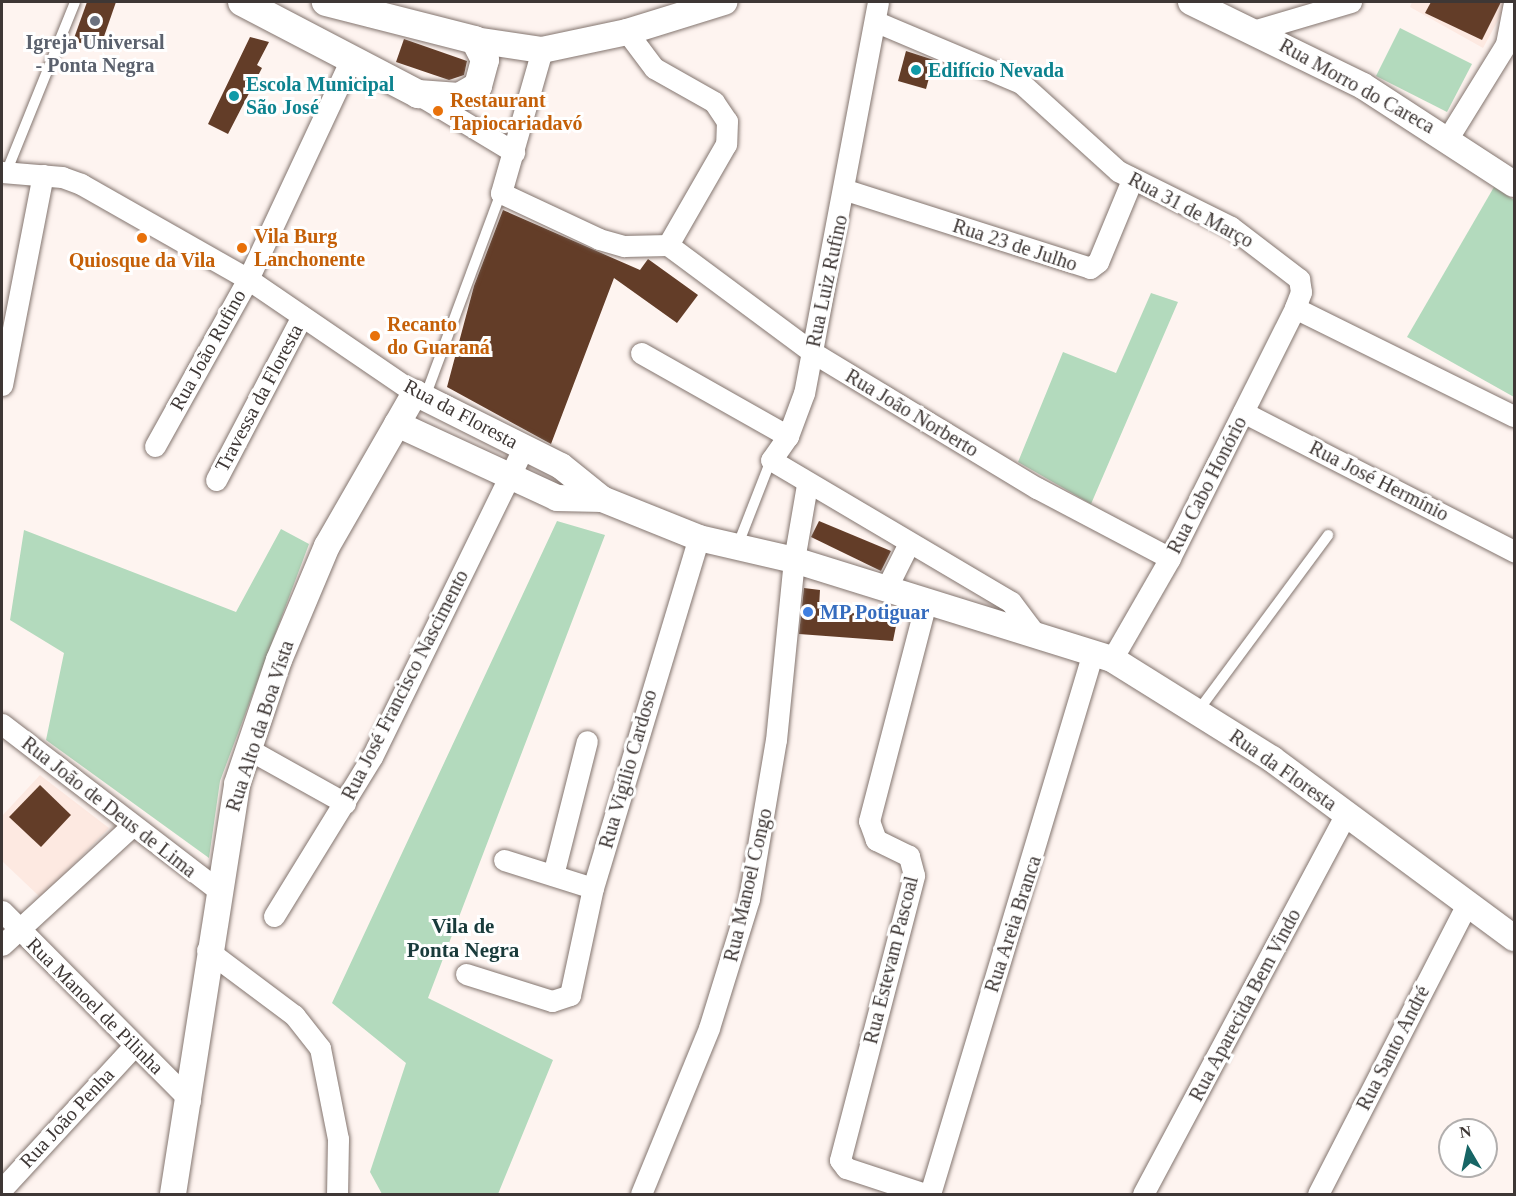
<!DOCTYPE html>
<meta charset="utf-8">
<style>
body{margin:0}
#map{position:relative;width:1516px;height:1196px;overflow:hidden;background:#fef4f0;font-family:"Times New Roman",serif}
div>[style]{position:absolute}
.built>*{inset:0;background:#fde9e1}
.green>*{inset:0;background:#b3dabd}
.building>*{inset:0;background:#633d28}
.roads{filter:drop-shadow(0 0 2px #83756f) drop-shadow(0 0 2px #83756f)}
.service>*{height:10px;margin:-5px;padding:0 5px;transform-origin:5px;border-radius:5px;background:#fff}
.minor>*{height:21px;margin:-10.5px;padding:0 10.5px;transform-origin:10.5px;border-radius:10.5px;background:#fff}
.tertiary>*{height:26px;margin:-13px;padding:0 13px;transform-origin:13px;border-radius:13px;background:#fff}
.secondary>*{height:28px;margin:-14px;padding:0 14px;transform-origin:14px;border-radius:14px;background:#fff}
.dots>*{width:16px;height:16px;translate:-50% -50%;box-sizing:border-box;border:3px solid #fff;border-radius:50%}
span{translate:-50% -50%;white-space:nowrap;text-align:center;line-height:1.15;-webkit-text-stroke:6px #fff;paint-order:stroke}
.worship-label{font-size:20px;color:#5b616d;font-weight:700}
.culture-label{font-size:20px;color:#0d838f;font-weight:700}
.left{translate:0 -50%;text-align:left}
.street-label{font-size:20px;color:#3e3735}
.food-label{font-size:20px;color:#c56008;font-weight:700}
.shop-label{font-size:20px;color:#366cbe;font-weight:700}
.neighbourhood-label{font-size:21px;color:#193b3b;font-weight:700}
.frame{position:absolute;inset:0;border:3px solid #3e3735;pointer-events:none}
.north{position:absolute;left:1438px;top:1118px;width:60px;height:60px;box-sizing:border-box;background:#fff;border:2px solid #b2afae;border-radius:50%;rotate:351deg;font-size:16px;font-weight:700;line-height:24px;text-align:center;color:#3e3735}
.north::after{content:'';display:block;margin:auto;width:21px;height:27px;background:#176565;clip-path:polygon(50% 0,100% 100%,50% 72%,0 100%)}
</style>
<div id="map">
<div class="built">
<i style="clip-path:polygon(1412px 2px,1508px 2px,1483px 48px,1410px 7px)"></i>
<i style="clip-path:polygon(40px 775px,109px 828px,41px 898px,2px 861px,2px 816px)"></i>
</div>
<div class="green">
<i style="clip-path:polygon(1400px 28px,1472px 64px,1447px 112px,1376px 76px)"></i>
<i style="clip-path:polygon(1494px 187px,1514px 200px,1514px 397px,1407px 337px)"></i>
<i style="clip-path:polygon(1151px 293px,1178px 302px,1091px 504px,1018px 462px,1063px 352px,1116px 373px)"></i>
<i style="clip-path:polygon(557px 521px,605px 535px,428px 998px,553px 1060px,498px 1194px,382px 1194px,370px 1172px,406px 1063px,332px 1003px)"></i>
<i style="clip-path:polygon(281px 529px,309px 544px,220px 781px,209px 858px,46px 740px,64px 653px,10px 620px,24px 530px,236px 612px)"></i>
</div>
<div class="building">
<i style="clip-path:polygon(87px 2px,116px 2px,100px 48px,73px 41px)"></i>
<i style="clip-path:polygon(1431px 2px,1501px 2px,1482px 40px,1425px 13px)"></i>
<i style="clip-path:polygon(250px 37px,269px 42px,257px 65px,262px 68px,228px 134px,208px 124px)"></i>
<i style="clip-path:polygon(404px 39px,467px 61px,464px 75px,449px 80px,396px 62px)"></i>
<i style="clip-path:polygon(906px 51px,934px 60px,926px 89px,898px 81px)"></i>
<i style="clip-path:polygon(503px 210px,640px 270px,648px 259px,698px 295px,677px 323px,614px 278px,551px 444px,447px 387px,474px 286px)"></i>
<i style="clip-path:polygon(819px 521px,891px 551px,881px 571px,811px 537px)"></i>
<i style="clip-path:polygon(804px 588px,820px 590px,819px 607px,897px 621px,893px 641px,799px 634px)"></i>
<i style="clip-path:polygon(40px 785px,71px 815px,41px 847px,9px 817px)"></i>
</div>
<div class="roads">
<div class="service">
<i style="left:6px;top:173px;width:184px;rotate:-68deg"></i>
<i style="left:425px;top:397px;width:218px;rotate:-69.6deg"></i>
<i style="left:737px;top:547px;width:93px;rotate:-68.7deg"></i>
<i style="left:1198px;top:711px;width:219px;rotate:-53.5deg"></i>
</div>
<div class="minor">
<i style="left:878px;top:2px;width:398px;rotate:100.7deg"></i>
<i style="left:804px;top:393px;width:46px;rotate:110.4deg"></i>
<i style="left:788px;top:436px;width:29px;rotate:125deg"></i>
<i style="left:771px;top:460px;width:279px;rotate:30.6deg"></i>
<i style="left:1011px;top:602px;width:40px;rotate:53deg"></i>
<i style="left:879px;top:23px;width:154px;rotate:22.9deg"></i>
<i style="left:1021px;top:83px;width:131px;rotate:42.2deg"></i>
<i style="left:1118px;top:171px;width:126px;rotate:26.4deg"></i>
<i style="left:1231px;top:227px;width:86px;rotate:37.4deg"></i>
<i style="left:1299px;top:279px;width:13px;rotate:81deg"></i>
<i style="left:1301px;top:292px;width:17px;rotate:111deg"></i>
<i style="left:1295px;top:308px;width:280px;rotate:116.6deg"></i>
<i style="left:1170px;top:558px;width:116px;rotate:119.9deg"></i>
<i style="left:1256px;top:30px;width:99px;rotate:-16.4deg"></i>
<i style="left:627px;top:32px;width:45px;rotate:53.1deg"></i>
<i style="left:654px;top:68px;width:69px;rotate:29.5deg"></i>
<i style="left:714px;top:102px;width:23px;rotate:56deg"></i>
<i style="left:727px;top:121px;width:23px;rotate:92deg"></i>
<i style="left:726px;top:144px;width:116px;rotate:119.9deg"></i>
<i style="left:542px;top:50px;width:149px;rotate:106deg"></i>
<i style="left:501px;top:193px;width:108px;rotate:25.1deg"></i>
<i style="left:599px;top:239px;width:26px;rotate:16deg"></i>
<i style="left:624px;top:246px;width:44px;rotate:-1.3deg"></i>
<i style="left:668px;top:245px;width:179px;rotate:36.6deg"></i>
<i style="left:812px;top:352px;width:263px;rotate:31.2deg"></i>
<i style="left:1037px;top:488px;width:150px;rotate:27.8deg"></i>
<i style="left:421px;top:96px;width:109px;rotate:31.1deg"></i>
<i style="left:1448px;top:138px;width:110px;rotate:-58.3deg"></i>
<i style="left:1506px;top:44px;width:42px;rotate:-79deg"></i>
<i style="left:2px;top:172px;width:60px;rotate:4.8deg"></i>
<i style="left:62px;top:177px;width:20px;rotate:20deg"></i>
<i style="left:81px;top:184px;width:192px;rotate:29.6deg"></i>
<i style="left:248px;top:279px;width:202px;rotate:34.3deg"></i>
<i style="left:846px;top:190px;width:256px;rotate:17.7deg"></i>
<i style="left:1090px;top:268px;width:10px;rotate:-37deg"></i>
<i style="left:1098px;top:262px;width:89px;rotate:-67.5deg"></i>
<i style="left:1295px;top:308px;width:244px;rotate:26.3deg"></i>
<i style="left:641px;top:353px;width:169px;rotate:29.5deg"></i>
<i style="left:2px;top:385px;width:214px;rotate:-79deg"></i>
<i style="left:1243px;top:412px;width:305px;rotate:27.2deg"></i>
<i style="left:155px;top:446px;width:191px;rotate:-60.9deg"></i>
<i style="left:248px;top:279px;width:243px;rotate:-64.9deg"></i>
<i style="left:216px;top:480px;width:185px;rotate:-62.3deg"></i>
<i style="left:886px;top:589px;width:51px;rotate:-63.4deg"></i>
<i style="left:2px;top:724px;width:272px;rotate:37.5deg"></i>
<i style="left:250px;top:750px;width:109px;rotate:29.2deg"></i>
<i style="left:504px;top:860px;width:93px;rotate:17.5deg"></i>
<i style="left:553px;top:875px;width:138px;rotate:-75.8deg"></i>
<i style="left:2px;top:911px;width:267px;rotate:45.2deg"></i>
<i style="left:274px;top:916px;width:187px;rotate:-58.4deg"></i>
<i style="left:372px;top:757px;width:345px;rotate:-63.9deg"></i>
<i style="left:2px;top:945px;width:175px;rotate:-42.5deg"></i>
<i style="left:207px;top:950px;width:109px;rotate:36.8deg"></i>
<i style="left:294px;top:1015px;width:42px;rotate:51.8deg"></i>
<i style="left:320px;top:1048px;width:93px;rotate:78.8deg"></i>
<i style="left:338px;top:1139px;width:55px;rotate:91deg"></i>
<i style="left:466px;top:974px;width:90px;rotate:17.4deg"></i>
<i style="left:552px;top:1001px;width:19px;rotate:-18deg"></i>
<i style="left:570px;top:995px;width:109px;rotate:-77.9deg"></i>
<i style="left:593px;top:888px;width:366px;rotate:-73.2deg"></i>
<i style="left:2px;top:1189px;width:193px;rotate:-47.3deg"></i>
<i style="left:641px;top:1194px;width:179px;rotate:-67.7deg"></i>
<i style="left:709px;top:1028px;width:135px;rotate:-72.8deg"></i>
<i style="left:749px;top:899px;width:161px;rotate:-80.4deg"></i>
<i style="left:776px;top:740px;width:181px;rotate:-84.3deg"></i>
<i style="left:794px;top:560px;width:76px;rotate:-80.2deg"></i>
<i style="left:925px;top:1194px;width:83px;rotate:-161.8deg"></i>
<i style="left:846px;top:1168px;width:10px;rotate:-127deg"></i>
<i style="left:840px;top:1160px;width:294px;rotate:-75.4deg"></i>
<i style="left:914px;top:875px;width:20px;rotate:-105deg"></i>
<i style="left:909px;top:856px;width:37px;rotate:-154deg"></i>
<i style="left:876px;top:840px;width:20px;rotate:-110deg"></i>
<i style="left:869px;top:821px;width:226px;rotate:-75.4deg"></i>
<i style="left:930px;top:1194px;width:566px;rotate:-73.26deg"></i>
<i style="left:1143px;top:1194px;width:429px;rotate:-61.9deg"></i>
<i style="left:1318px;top:1194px;width:328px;rotate:-62.8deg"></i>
</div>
<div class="tertiary">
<i style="left:1191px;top:2px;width:191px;rotate:26deg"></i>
<i style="left:1363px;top:86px;width:180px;rotate:33deg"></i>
<i style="left:475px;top:40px;width:68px;rotate:8.5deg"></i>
<i style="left:542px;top:50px;width:87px;rotate:-12deg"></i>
<i style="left:627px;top:32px;width:102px;rotate:-17.2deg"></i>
<i style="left:397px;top:424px;width:176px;rotate:24.8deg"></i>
<i style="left:557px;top:498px;width:45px;rotate:1.3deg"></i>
<i style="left:173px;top:1194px;width:415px;rotate:-81.1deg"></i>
<i style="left:237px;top:784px;width:131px;rotate:-71.3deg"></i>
<i style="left:279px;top:660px;width:124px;rotate:-67.2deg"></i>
<i style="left:327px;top:546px;width:177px;rotate:-60.1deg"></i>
<i style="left:415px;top:393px;width:163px;rotate:26.6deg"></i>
<i style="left:561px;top:466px;width:53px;rotate:38.8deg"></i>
<i style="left:602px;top:499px;width:105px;rotate:21.9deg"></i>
<i style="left:699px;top:538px;width:98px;rotate:13deg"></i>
<i style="left:794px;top:560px;width:333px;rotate:17.3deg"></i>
<i style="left:1112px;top:659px;width:189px;rotate:32deg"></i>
<i style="left:1272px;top:759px;width:301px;rotate:36.5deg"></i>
</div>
<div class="secondary">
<i style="left:242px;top:2px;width:199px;rotate:27.6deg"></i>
<i style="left:418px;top:94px;width:41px;rotate:4.2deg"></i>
<i style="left:459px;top:97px;width:22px;rotate:-30deg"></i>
<i style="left:478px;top:86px;width:27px;rotate:-75deg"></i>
<i style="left:485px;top:60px;width:22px;rotate:-117deg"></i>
<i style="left:475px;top:40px;width:154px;rotate:-165.7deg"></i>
</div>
</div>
<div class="dots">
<i style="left:95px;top:21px;background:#6b7280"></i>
<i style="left:916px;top:70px;background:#0f9aa8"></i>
<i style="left:234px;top:96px;background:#0f9aa8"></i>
<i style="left:438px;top:111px;background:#e8710a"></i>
<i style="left:142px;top:238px;background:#e8710a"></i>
<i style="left:242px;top:248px;background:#e8710a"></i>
<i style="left:375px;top:336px;background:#e8710a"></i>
<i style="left:808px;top:612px;background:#3f7fe0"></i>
</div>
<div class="worship-label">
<span style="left:95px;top:54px">Igreja Universal<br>- Ponta Negra</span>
</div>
<div class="culture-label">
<span class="left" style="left:928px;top:70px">Edifício Nevada</span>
<span class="left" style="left:246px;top:96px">Escola Municipal<br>São José</span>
</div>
<div class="street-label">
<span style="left:1357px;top:86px;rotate:29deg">Rua Morro do Careca</span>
<span style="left:1191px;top:210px;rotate:28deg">Rua 31 de Março</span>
<span style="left:1015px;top:245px;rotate:18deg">Rua 23 de Julho</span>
<span style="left:827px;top:281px;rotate:-78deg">Rua Luiz Rufino</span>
<span style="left:208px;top:350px;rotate:-61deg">Rua João Rufino</span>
<span style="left:259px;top:398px;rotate:-62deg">Travessa da Floresta</span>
<span style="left:912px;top:413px;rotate:31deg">Rua João Norberto</span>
<span style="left:461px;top:414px;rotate:28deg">Rua da Floresta</span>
<span style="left:1379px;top:481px;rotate:27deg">Rua José Hermínio</span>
<span style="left:1207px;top:485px;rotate:-63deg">Rua Cabo Honório</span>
<span style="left:405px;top:685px;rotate:-63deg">Rua José Francisco Nascimento</span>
<span style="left:260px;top:726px;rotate:-72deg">Rua Alto da Boa Vista</span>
<span style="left:628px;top:769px;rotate:-74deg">Rua Vigílio Cardoso</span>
<span style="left:1283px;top:770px;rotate:35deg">Rua da Floresta</span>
<span style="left:109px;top:807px;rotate:38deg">Rua João de Deus de Lima</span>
<span style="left:748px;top:885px;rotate:-77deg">Rua Manoel Congo</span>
<span style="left:1013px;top:924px;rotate:-72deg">Rua Areia Branca</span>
<span style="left:891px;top:960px;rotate:-76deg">Rua Estevam Pascoal</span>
<span style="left:1245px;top:1005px;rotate:-62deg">Rua Aparecida Bem Vindo</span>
<span style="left:95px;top:1006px;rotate:45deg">Rua Manoel de Pilinha</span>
<span style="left:1393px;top:1048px;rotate:-63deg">Rua Santo André</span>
<span style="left:67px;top:1118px;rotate:-47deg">Rua João Penha</span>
</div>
<div class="food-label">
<span class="left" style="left:450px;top:112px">Restaurant<br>Tapiocariadavó</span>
<span class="left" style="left:254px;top:248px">Vila Burg<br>Lanchonente</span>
<span style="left:142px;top:260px">Quiosque da Vila</span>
<span class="left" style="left:387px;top:336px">Recanto<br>do Guaraná</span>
</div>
<div class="shop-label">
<span class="left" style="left:820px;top:612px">MP Potiguar</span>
</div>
<div class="neighbourhood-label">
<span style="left:463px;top:938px">Vila de<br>Ponta Negra</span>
</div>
<div class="frame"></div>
<div class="north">N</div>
</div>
